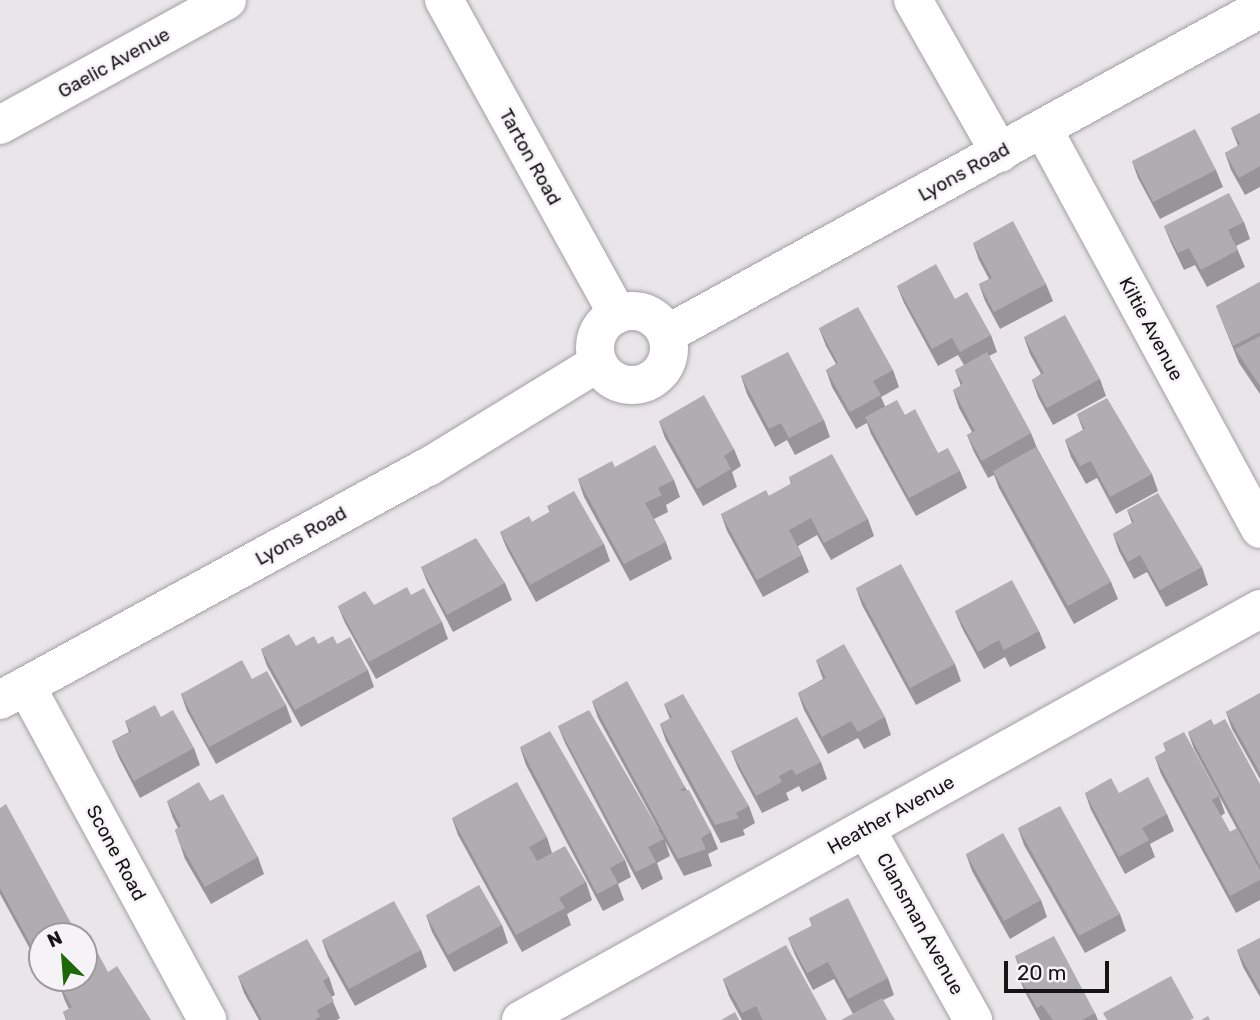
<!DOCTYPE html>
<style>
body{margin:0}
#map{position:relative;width:1260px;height:1020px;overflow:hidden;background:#e9e5e9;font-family:Rubik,sans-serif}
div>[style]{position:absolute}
.roads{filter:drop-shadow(0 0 2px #a3a0a4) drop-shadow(0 0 2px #a3a0a4)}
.minor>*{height:38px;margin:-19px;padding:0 19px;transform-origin:19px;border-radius:19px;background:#fff}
.minor>.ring{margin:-19px;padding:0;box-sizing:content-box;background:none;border:38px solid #fff;border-radius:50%}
.wall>*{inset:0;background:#979598}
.building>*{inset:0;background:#b0adb1}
span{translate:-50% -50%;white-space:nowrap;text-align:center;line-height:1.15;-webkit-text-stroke:5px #f6f3f7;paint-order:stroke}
.street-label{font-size:19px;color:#161516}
.north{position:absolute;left:28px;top:922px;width:70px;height:70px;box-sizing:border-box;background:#f6f3f7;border:2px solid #9c9a9d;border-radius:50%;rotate:335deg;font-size:19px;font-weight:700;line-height:28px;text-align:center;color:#161516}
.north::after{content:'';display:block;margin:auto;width:24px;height:32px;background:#1c6806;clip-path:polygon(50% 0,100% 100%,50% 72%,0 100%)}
.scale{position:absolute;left:1004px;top:961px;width:105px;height:32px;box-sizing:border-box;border:4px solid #161516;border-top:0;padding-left:9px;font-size:21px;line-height:24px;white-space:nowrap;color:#161516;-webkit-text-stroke:5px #f6f3f7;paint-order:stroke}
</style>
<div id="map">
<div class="roads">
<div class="minor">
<i style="left:444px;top:0;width:359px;rotate:61.1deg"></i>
<i style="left:913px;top:0;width:176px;rotate:60.4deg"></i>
<i style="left:0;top:125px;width:259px;rotate:-28.8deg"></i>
<i style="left:1043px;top:129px;width:455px;rotate:61.5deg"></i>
<i class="ring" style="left:595px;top:311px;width:36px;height:36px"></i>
<i style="left:667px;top:334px;width:676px;rotate:-28.73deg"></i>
<i style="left:26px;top:686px;width:380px;rotate:61.5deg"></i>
<i style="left:0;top:700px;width:487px;rotate:-28.6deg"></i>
<i style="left:428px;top:467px;width:199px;rotate:-31.5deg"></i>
<i style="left:866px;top:829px;width:219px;rotate:60.7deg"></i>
<i style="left:521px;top:1020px;width:846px;rotate:-29.08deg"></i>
</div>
</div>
<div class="wall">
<i style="clip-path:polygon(1260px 113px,1260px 187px,1245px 195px,1231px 170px,1225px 153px,1238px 146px,1231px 128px)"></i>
<i style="clip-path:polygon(1132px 161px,1216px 170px,1223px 187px,1160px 219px,1138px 178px)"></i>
<i style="clip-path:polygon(1244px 222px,1250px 239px,1236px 246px,1245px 267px,1207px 287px,1195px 265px,1184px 270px,1171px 243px,1164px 226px)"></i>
<i style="clip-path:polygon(973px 243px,1046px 284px,1053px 301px,1000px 329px,985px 301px,979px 284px,989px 279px,979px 260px)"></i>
<i style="clip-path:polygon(1260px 282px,1260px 394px,1239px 363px,1216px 306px)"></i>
<i style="clip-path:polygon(897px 286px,955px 299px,991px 335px,997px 352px,989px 356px,1031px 433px,1037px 448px,1111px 582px,1118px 599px,1074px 624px,999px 488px,994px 475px,988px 478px,974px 452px,967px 435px,972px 432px,959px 408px,953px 390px,961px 386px,955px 370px,964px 365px,958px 355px,938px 366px,904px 303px)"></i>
<i style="clip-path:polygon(819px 328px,893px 370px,899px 387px,881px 397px,885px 406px,905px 415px,938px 453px,960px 471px,967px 488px,916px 516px,871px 434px,867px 423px,856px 429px,832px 387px,826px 370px,836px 364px,826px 346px)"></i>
<i style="clip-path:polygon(1024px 337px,1100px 379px,1106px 396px,1053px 425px,1038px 397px,1032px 380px,1041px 374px,1030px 354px)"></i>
<i style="clip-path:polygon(741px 376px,824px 420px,830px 437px,795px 455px,787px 440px,775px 447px,747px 394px)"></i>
<i style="clip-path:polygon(1077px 414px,1152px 474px,1158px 491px,1116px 514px,1097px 478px,1086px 484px,1071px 457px,1065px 440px,1083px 430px)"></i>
<i style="clip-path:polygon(659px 421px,734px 449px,741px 466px,732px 472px,737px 487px,703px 506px,665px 438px)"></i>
<i style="clip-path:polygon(615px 467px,674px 480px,680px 497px,666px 505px,668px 512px,654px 519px,666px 542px,672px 559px,630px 581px,584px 497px,578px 479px)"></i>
<i style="clip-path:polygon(789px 477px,868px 519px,874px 536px,831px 560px,817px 535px,798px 546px,802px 555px,809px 572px,763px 597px,727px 531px,721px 514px,769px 496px,791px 484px)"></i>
<i style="clip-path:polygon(547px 506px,604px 544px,610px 561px,536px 602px,507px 549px,500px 532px,532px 522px,550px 512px)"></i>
<i style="clip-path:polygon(1127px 510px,1202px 567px,1208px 585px,1166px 607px,1147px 572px,1134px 579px,1119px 551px,1113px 534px,1132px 523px)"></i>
<i style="clip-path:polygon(421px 567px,505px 583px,512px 600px,453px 632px,428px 584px)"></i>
<i style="clip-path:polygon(856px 588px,955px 664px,961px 681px,916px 705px,862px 605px)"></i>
<i style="clip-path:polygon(374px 605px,442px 622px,448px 639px,376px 679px,345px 623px,338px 606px)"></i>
<i style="clip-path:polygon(955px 611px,1039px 631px,1046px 648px,1010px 667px,1005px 657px,984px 669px,962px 628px)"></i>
<i style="clip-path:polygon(318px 644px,337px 644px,368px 670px,374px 687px,301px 727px,267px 666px,261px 649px)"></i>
<i style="clip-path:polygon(816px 660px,885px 717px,891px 735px,864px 749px,858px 738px,828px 754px,804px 710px,798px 693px,823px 679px)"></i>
<i style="clip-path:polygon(252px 679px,286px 705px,292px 722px,216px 764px,187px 711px,181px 694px)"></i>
<i style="clip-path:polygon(1260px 693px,1260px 779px,1232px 729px,1226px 712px)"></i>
<i style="clip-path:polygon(592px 701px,685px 787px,711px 832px,718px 849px,708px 854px,712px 866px,684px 876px,665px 841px,670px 856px,657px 863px,663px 879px,642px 890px,565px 743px,558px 726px,659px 830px,598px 718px)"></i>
<i style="clip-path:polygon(664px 704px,749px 806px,755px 823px,743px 830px,745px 835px,721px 843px,666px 741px,660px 724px,670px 719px)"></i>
<i style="clip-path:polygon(161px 717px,194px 748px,200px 765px,140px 798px,119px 758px,112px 741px,129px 732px,125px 721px)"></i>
<i style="clip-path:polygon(1214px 725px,1260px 784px,1260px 900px,1236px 913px,1161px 774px,1155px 757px,1166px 751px,1163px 743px,1219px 796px,1225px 813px,1221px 816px,1230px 832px,1237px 829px,1194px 749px,1188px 732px)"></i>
<i style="clip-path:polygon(520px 747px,625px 860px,631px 877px,618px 884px,624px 900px,603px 911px,526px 765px)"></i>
<i style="clip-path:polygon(731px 751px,821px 762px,827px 779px,802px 792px,799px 786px,786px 793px,789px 800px,762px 813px,738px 768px)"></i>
<i style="clip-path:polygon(1085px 793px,1119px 793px,1167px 814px,1174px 831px,1150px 844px,1155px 857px,1125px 874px,1091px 810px)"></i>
<i style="clip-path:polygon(167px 801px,210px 801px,258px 857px,264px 874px,211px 904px,185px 859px,175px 830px,178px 828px,173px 818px)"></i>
<i style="clip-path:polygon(0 808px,42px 936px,42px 971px,0 894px)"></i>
<i style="clip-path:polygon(452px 818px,547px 837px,552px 853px,586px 882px,592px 900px,567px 914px,571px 925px,522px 952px,458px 835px)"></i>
<i style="clip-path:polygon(1018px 828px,1120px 914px,1126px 931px,1085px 953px,1024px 845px)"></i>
<i style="clip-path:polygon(966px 854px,1041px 900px,1047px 917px,1010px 939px,972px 871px)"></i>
<i style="clip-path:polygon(426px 915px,502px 925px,508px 943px,454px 972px,432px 932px)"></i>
<i style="clip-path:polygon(809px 918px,888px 978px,894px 995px,853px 1014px,834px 979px,813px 990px,795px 955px,788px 938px,812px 926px)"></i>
<i style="clip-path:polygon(1260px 938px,1260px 997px,1243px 967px,1237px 950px)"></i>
<i style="clip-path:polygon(322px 940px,421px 950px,427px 967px,355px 1006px,328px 957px)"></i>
<i style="clip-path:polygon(1015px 956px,1095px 1013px,1098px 1020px,1040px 1020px,1025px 992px,1018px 975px,1021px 973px)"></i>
<i style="clip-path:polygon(108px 972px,151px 1020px,66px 1020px,63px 1012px,69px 1009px,65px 1001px,59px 984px,66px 980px,65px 978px,84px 978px)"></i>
<i style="clip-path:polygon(238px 976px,329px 977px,335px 995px,331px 997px,340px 1018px,337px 1020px,259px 1020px,244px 993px)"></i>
<i style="clip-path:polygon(723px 979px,827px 1020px,742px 1020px,729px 996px)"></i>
</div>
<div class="building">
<i style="clip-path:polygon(1260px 113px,1260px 166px,1239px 178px,1225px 153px,1240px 144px,1231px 128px)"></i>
<i style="clip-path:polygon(1195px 129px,1216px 170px,1153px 202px,1132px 161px)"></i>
<i style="clip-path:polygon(1229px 193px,1244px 222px,1228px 230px,1238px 250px,1201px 270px,1189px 248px,1178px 253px,1164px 226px)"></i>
<i style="clip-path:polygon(1013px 221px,1046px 284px,994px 312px,979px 284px,992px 278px,973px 243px)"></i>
<i style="clip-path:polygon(936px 264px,955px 299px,967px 292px,991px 335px,960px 352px,952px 338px,932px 349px,897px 286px)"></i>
<i style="clip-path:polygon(1260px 282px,1260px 332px,1233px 346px,1216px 306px)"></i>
<i style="clip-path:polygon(858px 307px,893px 370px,873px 381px,881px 395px,850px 412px,826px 370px,838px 363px,819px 328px)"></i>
<i style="clip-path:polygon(1065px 315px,1100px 379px,1047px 408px,1032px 380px,1044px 373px,1024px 337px)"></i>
<i style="clip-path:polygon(1260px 336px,1260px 386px,1235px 349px)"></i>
<i style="clip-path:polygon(788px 352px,824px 420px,789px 438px,781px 423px,769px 429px,741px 376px)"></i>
<i style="clip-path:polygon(987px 352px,1031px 433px,982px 461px,967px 435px,975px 431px,953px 390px,963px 384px,955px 370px)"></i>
<i style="clip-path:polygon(704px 395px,734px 449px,724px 456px,731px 469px,697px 489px,659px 421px)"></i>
<i style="clip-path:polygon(1107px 398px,1152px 474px,1110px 497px,1091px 461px,1080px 466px,1065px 440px,1085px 429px,1077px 414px)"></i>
<i style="clip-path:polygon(897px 400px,905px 415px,915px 409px,938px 453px,948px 448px,960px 471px,909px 498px,865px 417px)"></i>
<i style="clip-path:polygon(655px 445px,674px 480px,658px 488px,662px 495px,645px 503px,666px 542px,624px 564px,578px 479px,612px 461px,615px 467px)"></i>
<i style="clip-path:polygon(1036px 447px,1111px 582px,1068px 606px,993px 471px)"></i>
<i style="clip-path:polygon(832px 454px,868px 519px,824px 543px,811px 518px,789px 530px,802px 555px,757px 580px,721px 514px,766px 490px,769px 496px,792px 483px,789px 477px)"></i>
<i style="clip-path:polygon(574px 491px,604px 544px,530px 585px,500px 532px,529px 516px,532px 522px,551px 511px,547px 506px)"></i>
<i style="clip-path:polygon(1158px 493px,1202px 567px,1160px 590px,1140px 555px,1128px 562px,1113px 534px,1134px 522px,1127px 510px)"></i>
<i style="clip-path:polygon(476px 538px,505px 583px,447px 615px,421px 567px)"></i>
<i style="clip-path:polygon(901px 564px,955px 664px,910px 688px,856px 588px)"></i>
<i style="clip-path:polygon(1012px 580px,1039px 631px,1004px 650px,999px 640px,978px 652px,955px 611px)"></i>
<i style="clip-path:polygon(407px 587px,411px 595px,424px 588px,442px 622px,369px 662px,338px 606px,365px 591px,374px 605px)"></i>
<i style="clip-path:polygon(289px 634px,296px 646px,314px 636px,318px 644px,333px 636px,337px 644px,350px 637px,368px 670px,295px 710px,261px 649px)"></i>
<i style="clip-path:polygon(844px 644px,885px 717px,858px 732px,851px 721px,822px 737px,798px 693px,826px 678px,816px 660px)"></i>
<i style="clip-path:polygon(242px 660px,252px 679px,267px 671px,286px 705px,209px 747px,181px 694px)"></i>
<i style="clip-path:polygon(627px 681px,685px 787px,679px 791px,689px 790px,711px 832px,701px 838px,706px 849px,678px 859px,592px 701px)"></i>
<i style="clip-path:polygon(1260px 693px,1260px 773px,1226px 712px)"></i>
<i style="clip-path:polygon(683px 694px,749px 806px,736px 813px,739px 818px,715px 825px,660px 724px,672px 717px,664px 704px)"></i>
<i style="clip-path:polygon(155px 705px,161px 717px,173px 710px,194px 748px,134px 781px,112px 741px,131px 732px,125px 721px)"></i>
<i style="clip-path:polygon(589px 710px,664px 839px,648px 847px,656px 862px,636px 872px,558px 726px)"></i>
<i style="clip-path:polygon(797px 717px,821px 762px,796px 775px,792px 769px,779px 776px,782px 782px,756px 796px,731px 751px)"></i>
<i style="clip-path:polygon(1211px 719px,1214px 725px,1225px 719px,1260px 784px,1260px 866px,1188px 732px)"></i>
<i style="clip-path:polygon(550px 731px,625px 860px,610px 868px,618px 883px,597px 894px,520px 747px)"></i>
<i style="clip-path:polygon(1184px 732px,1219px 796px,1212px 800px,1230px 832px,1237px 828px,1260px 870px,1260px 880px,1230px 896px,1155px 757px,1167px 750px,1163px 743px)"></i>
<i style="clip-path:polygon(1148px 777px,1167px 814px,1142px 828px,1149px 840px,1119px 857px,1085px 793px,1111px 778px,1119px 793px)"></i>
<i style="clip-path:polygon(199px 782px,210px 801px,223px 794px,258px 857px,205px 887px,179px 842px,175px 830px,181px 826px,167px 801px)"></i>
<i style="clip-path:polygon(517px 782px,547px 837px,529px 847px,537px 861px,565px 846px,586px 882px,559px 898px,565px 908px,516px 935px,452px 818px)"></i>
<i style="clip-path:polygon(6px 804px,78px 936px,42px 936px,42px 956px,38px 958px,0 888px,0 808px)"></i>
<i style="clip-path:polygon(1060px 806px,1120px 914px,1079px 936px,1018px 828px)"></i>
<i style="clip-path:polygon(1003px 833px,1041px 900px,1004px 921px,966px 854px)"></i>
<i style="clip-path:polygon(479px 885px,502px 925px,448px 955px,426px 915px)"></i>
<i style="clip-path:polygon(848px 898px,888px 978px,848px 999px,828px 962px,807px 973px,788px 938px,813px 925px,809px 918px)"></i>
<i style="clip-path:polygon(394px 901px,421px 950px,349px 989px,322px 940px)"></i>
<i style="clip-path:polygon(1054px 936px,1095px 1013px,1082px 1020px,1053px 1020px,1042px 1005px,1037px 1008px,1018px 975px,1024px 972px,1015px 956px)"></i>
<i style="clip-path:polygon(1260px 938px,1260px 991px,1237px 950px)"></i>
<i style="clip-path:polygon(307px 939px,329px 977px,323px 981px,334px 1001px,317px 1010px,320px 1016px,315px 1020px,262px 1020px,238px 976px)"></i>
<i style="clip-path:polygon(786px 945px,827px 1020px,763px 1020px,756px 1006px,742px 1013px,723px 979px)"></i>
<i style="clip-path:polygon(95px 948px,108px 972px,117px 966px,151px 1020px,67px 1020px,63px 1012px,72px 1007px,59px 984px,68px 979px,67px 978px,84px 978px,84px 954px)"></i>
<i style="clip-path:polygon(1171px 976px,1194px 1018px,1190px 1020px,1107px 1020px,1103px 1013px)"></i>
<i style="clip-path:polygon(882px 998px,895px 1020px,841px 1020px)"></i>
<i style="clip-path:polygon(735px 1012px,739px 1020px,721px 1020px)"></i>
<i style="clip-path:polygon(1208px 1016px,1210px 1020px,1201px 1020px)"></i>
</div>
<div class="street-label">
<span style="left:114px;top:63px;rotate:-29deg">Gaelic Avenue</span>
<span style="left:530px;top:157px;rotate:61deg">Tarton Road</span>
<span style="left:964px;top:172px;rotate:-29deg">Lyons Road</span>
<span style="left:1151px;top:329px;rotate:62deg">Kiltie Avenue</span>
<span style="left:301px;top:536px;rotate:-29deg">Lyons Road</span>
<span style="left:891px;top:815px;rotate:-29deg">Heather Avenue</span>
<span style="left:116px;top:853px;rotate:62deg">Scone Road</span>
<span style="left:920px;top:924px;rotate:61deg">Clansman Avenue</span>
</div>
<div class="north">N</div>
<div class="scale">20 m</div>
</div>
